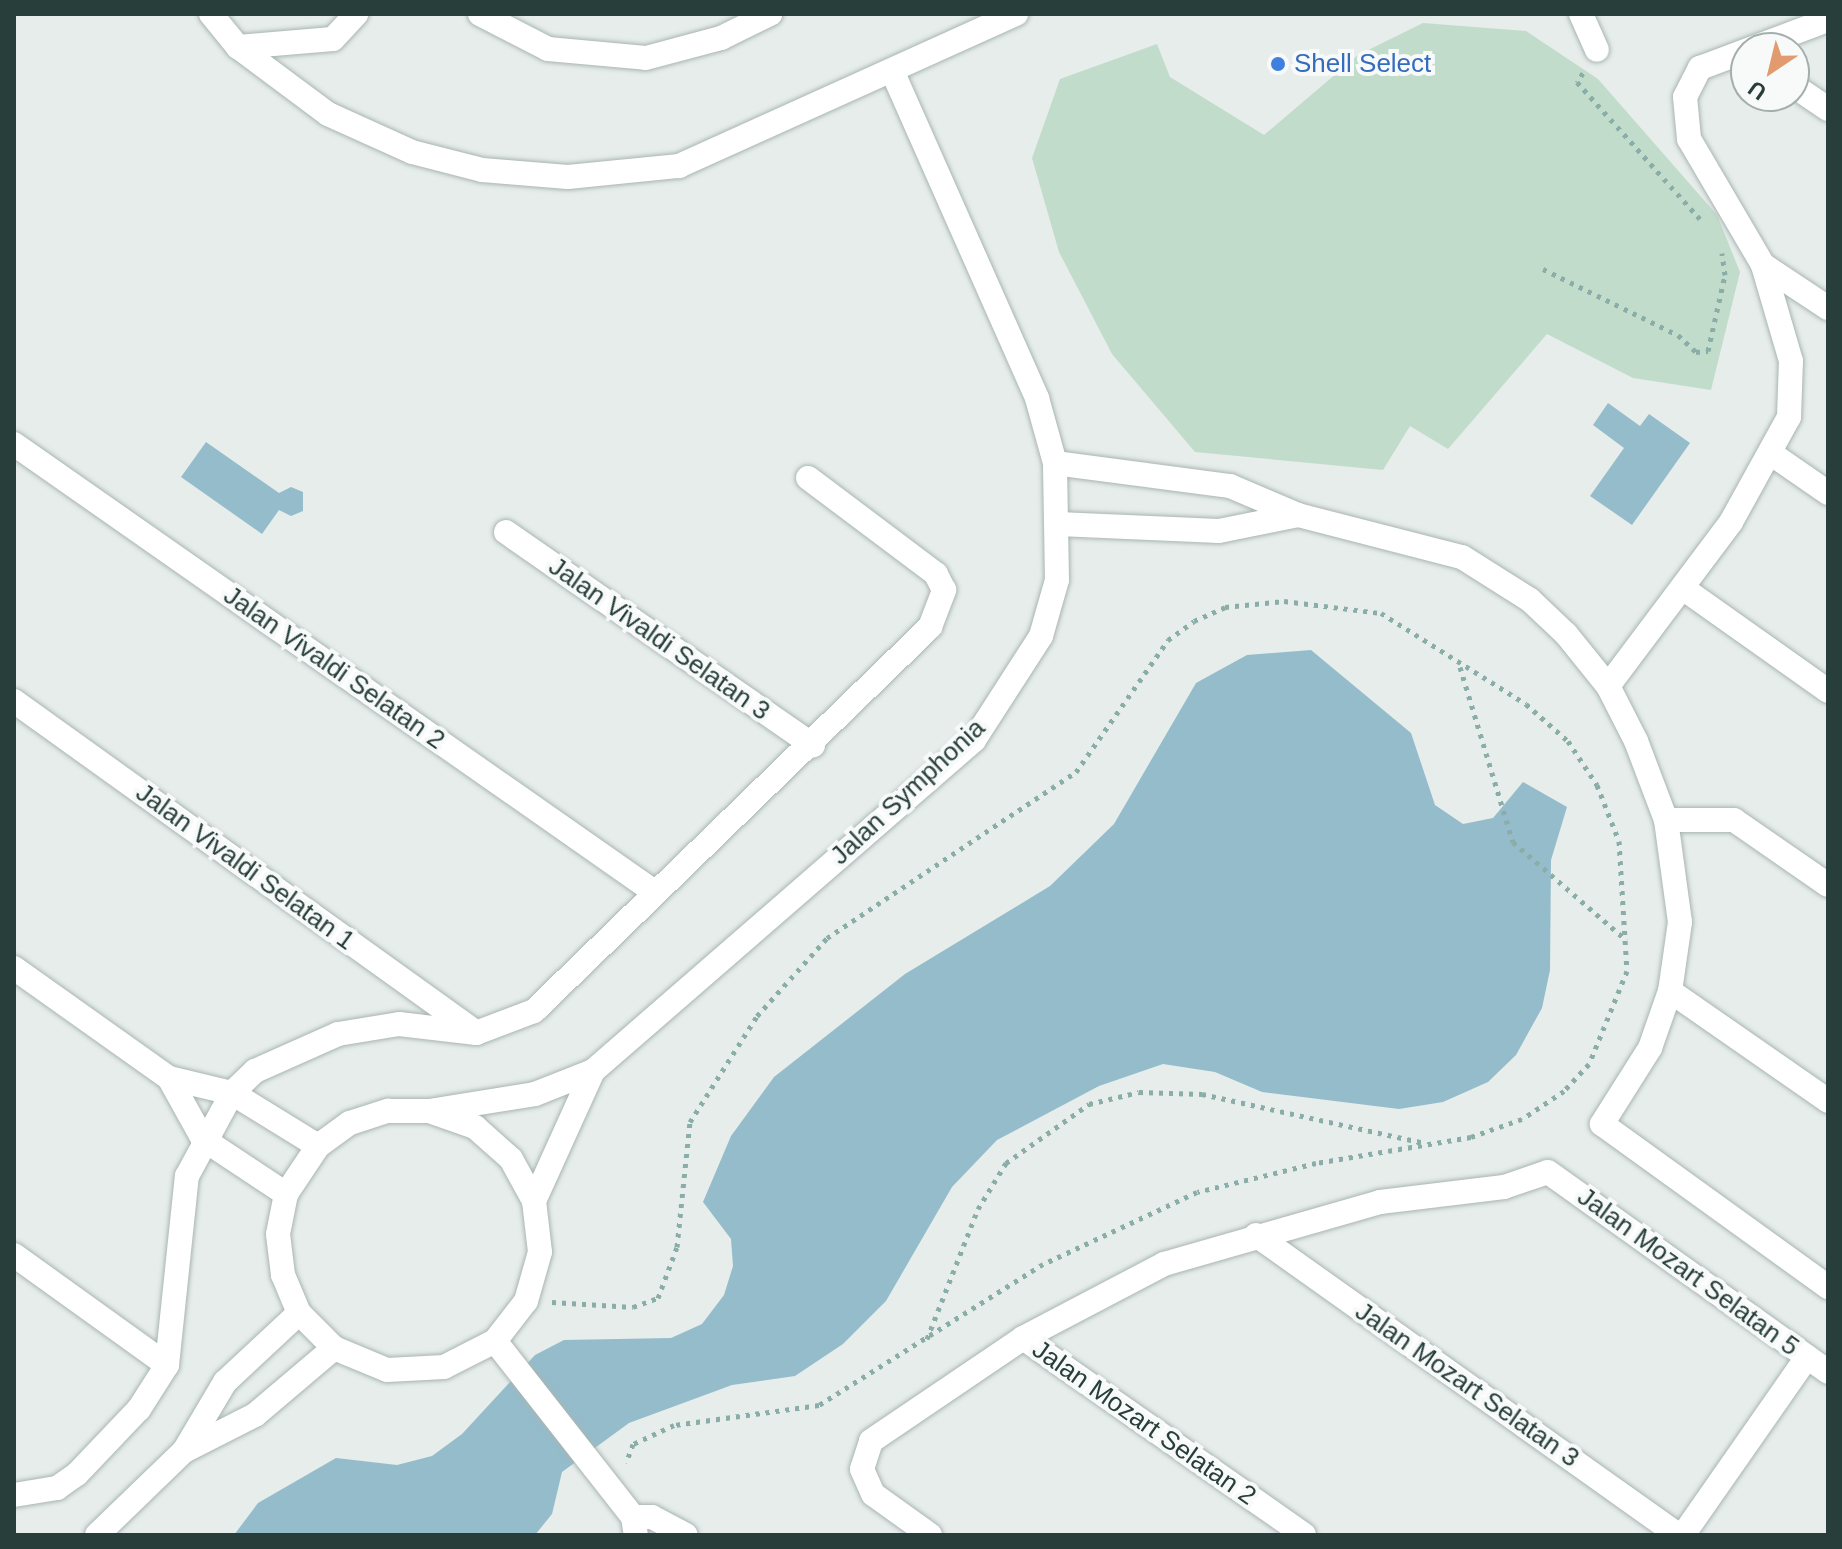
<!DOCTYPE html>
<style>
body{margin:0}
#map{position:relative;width:1842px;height:1549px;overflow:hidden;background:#e6edeb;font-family:Arial,sans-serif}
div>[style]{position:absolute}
.green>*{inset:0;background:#c2dccc}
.water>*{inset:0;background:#95bccb}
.path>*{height:5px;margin-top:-2.5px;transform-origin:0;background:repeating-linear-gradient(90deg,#8aada7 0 4px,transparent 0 10px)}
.roads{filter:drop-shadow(0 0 2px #a9b5b2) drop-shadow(0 0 2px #a9b5b2)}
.minor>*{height:24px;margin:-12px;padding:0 12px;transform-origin:12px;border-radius:12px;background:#fff}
.dots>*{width:22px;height:22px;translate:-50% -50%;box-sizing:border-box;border:4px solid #f7faf9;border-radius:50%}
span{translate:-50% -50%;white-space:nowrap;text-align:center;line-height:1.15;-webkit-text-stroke:8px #f7faf9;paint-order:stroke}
.shop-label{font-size:26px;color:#366cbe}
.left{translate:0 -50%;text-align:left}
.street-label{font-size:26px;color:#273e3a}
.frame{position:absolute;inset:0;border:16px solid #273e3a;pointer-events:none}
.north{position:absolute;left:1730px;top:32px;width:80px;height:80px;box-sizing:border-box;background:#f7faf9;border:2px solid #a4afad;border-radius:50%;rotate:215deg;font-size:22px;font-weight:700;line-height:32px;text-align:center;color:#273e3a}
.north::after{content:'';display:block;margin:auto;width:28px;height:36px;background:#e29a6f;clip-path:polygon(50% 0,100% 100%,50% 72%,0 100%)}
</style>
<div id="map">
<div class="green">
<i style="clip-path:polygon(1423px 23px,1526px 31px,1598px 79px,1717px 215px,1740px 272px,1711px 390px,1633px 378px,1547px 334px,1448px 449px,1410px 426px,1383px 470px,1195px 452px,1112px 354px,1059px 252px,1032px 158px,1060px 79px,1157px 44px,1170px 77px,1264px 135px,1358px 55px)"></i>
</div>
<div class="water">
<i style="clip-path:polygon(1608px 403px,1640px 426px,1649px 414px,1690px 443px,1632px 525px,1590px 496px,1624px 448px,1593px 425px)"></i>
<i style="clip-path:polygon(206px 442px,279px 493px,291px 487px,303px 492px,303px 511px,291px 516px,279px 510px,262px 534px,181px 477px)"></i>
<i style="clip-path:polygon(1311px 650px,1411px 733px,1435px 805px,1463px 824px,1493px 818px,1523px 782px,1567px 807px,1551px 860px,1550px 970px,1542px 1008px,1516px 1055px,1488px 1082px,1443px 1102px,1399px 1109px,1262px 1092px,1215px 1072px,1163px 1064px,1099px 1086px,997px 1140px,952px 1187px,886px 1301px,843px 1344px,795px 1376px,732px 1385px,629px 1423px,562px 1472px,552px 1514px,535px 1535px,234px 1535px,258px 1503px,336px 1458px,397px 1465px,432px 1456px,462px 1434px,535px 1355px,564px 1340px,671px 1338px,702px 1324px,724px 1295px,733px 1266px,731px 1239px,703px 1202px,731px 1136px,774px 1077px,905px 974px,1050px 886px,1114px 824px,1196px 683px,1247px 655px)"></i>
</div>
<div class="path">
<i style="left:1583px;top:73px;width:11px;rotate:124deg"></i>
<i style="left:1577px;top:82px;width:184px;rotate:48.1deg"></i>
<i style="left:1543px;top:269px;width:150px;rotate:26.1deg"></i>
<i style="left:1678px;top:335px;width:25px;rotate:43deg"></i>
<i style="left:1696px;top:352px;width:12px;rotate:-5deg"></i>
<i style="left:1708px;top:351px;width:78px;rotate:-77.4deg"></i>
<i style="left:1725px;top:275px;width:22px;rotate:-98deg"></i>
<i style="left:1460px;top:667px;width:183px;rotate:73.2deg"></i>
<i style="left:1513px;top:842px;width:150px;rotate:40.9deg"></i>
<i style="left:552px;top:1302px;width:81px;rotate:3.5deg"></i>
<i style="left:633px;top:1307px;width:27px;rotate:-20deg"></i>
<i style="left:658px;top:1298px;width:54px;rotate:-69.6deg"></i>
<i style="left:677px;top:1247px;width:126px;rotate:-84.1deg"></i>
<i style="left:690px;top:1122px;width:125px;rotate:-57.7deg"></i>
<i style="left:757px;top:1016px;width:105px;rotate:-48.1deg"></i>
<i style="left:827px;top:938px;width:299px;rotate:-33.7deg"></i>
<i style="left:1076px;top:772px;width:161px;rotate:-55.1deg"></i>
<i style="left:1168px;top:640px;width:32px;rotate:-36deg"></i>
<i style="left:1194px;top:621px;width:34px;rotate:-24deg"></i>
<i style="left:1225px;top:607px;width:59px;rotate:-5.8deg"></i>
<i style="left:1284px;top:601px;width:98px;rotate:7.1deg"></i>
<i style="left:1381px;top:613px;width:171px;rotate:32.1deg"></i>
<i style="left:1526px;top:704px;width:56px;rotate:41.4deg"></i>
<i style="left:1568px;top:741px;width:53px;rotate:56.6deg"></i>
<i style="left:1597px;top:785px;width:60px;rotate:68.6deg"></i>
<i style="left:1619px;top:841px;width:130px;rotate:86.5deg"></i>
<i style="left:1627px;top:971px;width:100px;rotate:112.2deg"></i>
<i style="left:1589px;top:1064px;width:37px;rotate:133deg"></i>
<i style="left:1564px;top:1091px;width:50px;rotate:146.3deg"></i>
<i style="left:1522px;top:1119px;width:54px;rotate:160.6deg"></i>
<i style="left:1471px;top:1137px;width:157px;rotate:170.5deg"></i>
<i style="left:1316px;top:1163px;width:122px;rotate:166.3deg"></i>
<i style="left:1197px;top:1192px;width:170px;rotate:154.9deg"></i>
<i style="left:1043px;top:1264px;width:265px;rotate:147.8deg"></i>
<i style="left:819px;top:1405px;width:146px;rotate:172.1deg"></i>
<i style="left:674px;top:1425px;width:45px;rotate:155.1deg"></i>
<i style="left:633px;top:1444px;width:20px;rotate:110deg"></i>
<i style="left:927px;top:1339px;width:140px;rotate:-68.6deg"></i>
<i style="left:978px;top:1209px;width:54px;rotate:-58.7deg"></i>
<i style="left:1006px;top:1163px;width:102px;rotate:-35.4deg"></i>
<i style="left:1089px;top:1104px;width:51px;rotate:-13.5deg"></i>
<i style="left:1139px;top:1092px;width:63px;rotate:1.8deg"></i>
<i style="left:1202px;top:1094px;width:227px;rotate:12.4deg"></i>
</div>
<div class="roads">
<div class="minor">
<i style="left:211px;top:14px;width:43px;rotate:50.7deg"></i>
<i style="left:238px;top:47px;width:112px;rotate:36.7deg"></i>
<i style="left:328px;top:114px;width:92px;rotate:24.3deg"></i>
<i style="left:412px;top:152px;width:72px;rotate:14.4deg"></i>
<i style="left:482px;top:170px;width:86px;rotate:4.7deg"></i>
<i style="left:568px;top:177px;width:112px;rotate:-5.7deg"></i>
<i style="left:679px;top:166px;width:370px;rotate:-24.3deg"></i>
<i style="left:480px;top:14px;width:76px;rotate:27.2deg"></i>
<i style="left:548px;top:49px;width:98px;rotate:5.2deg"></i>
<i style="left:646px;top:58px;width:78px;rotate:-14.9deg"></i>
<i style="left:721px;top:38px;width:55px;rotate:-26.1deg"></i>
<i style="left:1581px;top:14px;width:39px;rotate:66deg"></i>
<i style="left:238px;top:47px;width:95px;rotate:-4.8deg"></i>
<i style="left:333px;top:39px;width:34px;rotate:-47deg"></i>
<i style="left:1794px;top:86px;width:41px;rotate:34.1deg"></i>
<i style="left:1763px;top:265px;width:78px;rotate:33.5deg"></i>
<i style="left:14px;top:444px;width:780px;rotate:34.97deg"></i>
<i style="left:1773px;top:455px;width:67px;rotate:34.6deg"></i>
<i style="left:1055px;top:463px;width:177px;rotate:7.5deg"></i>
<i style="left:1230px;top:486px;width:74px;rotate:23.1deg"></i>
<i style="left:1298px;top:515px;width:169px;rotate:14.4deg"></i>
<i style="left:1462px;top:557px;width:80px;rotate:32.3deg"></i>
<i style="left:1530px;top:600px;width:50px;rotate:43.4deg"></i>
<i style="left:1566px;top:634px;width:67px;rotate:51.1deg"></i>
<i style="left:1608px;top:686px;width:62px;rotate:63deg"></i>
<i style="left:1636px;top:741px;width:85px;rotate:69.2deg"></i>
<i style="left:1666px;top:820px;width:103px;rotate:82.2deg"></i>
<i style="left:1680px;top:922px;width:70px;rotate:98.2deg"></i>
<i style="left:1670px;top:991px;width:60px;rotate:109.3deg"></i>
<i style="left:1650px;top:1048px;width:90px;rotate:122.3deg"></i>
<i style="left:1602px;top:1124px;width:279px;rotate:35.8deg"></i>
<i style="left:1058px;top:524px;width:161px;rotate:2.5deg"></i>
<i style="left:1219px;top:531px;width:81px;rotate:-11.4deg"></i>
<i style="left:506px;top:532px;width:374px;rotate:34.8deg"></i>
<i style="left:1684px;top:589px;width:176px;rotate:35.3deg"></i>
<i style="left:1608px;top:686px;width:205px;rotate:-53.1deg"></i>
<i style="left:1731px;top:522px;width:120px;rotate:-61.1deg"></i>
<i style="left:1789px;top:417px;width:56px;rotate:-88deg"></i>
<i style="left:1791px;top:361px;width:100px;rotate:-106.3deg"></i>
<i style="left:1763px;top:265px;width:146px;rotate:-120.4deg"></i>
<i style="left:1689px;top:139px;width:42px;rotate:-95.4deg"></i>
<i style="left:1685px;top:97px;width:33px;rotate:-63deg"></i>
<i style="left:1700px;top:68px;width:137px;rotate:-20.6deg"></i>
<i style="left:14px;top:701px;width:566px;rotate:35.66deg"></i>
<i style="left:1666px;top:820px;width:68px"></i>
<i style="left:1734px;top:820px;width:114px;rotate:34.7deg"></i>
<i style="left:14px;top:968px;width:190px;rotate:35.4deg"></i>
<i style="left:169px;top:1078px;width:65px;rotate:13.4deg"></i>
<i style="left:232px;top:1093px;width:101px;rotate:31.6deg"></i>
<i style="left:1670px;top:991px;width:193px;rotate:34.8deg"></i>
<i style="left:593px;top:1071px;width:505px;rotate:-40.98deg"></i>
<i style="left:974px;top:740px;width:124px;rotate:-57.2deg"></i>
<i style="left:1041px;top:636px;width:58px;rotate:-74.1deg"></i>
<i style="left:1057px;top:580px;width:117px;rotate:-91deg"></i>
<i style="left:1055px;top:463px;width:67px;rotate:-105.5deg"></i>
<i style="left:1037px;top:398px;width:355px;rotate:-113.9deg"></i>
<i style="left:169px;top:1078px;width:70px;rotate:60.9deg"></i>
<i style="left:203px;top:1139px;width:100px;rotate:33.5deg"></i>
<i style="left:429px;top:1111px;width:107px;rotate:-9.1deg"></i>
<i style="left:535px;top:1094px;width:62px;rotate:-21.6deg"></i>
<i style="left:593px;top:1071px;width:143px;rotate:114.4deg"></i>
<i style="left:534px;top:1201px;width:51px;rotate:83.3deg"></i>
<i style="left:540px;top:1252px;width:51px;rotate:105.9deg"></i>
<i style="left:526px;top:1301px;width:51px;rotate:127.8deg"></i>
<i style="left:495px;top:1341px;width:57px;rotate:153deg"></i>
<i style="left:444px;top:1367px;width:57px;rotate:177deg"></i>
<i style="left:387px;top:1370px;width:57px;rotate:-157.5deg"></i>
<i style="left:334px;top:1348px;width:49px;rotate:-135deg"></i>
<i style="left:299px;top:1313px;width:41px;rotate:-112.8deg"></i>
<i style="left:283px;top:1275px;width:41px;rotate:-97deg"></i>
<i style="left:278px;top:1234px;width:41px;rotate:-78.7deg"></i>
<i style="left:286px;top:1194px;width:58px;rotate:-56.3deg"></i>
<i style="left:318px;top:1146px;width:39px;rotate:-36deg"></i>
<i style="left:350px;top:1123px;width:40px;rotate:-18deg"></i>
<i style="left:388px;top:1111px;width:41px"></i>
<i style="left:429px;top:1111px;width:49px;rotate:19.2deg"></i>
<i style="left:475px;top:1127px;width:48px;rotate:41.6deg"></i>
<i style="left:511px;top:1159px;width:48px;rotate:61.3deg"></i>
<i style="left:1256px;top:1235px;width:518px;rotate:35.41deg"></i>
<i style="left:14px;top:1255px;width:188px;rotate:35.7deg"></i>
<i style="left:299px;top:1313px;width:101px;rotate:137deg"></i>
<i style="left:225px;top:1382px;width:80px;rotate:120.7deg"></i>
<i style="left:184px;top:1451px;width:80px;rotate:-26.9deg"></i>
<i style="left:255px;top:1415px;width:104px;rotate:-40.3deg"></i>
<i style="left:1023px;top:1338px;width:343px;rotate:35deg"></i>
<i style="left:495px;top:1341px;width:224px;rotate:51.9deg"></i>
<i style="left:633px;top:1517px;width:18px;rotate:81deg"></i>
<i style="left:14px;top:1495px;width:44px;rotate:-9.2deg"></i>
<i style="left:57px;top:1488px;width:24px;rotate:-35deg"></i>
<i style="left:77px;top:1474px;width:90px;rotate:-46.4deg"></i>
<i style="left:139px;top:1409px;width:52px;rotate:-57.5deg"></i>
<i style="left:167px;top:1365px;width:190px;rotate:-84deg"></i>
<i style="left:187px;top:1176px;width:94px;rotate:-61.5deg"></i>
<i style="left:232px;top:1093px;width:32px;rotate:-44deg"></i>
<i style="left:255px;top:1071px;width:91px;rotate:-24deg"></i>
<i style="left:338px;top:1034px;width:62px;rotate:-9.3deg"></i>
<i style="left:399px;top:1024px;width:78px;rotate:6.7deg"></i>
<i style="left:476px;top:1033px;width:62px;rotate:-20.8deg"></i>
<i style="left:534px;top:1011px;width:552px;rotate:-44.12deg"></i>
<i style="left:930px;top:627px;width:40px;rotate:-69deg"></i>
<i style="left:944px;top:590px;width:18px;rotate:-117deg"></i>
<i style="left:936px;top:574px;width:160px;rotate:-143.1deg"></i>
<i style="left:633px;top:1517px;width:19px"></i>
<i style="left:652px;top:1517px;width:38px;rotate:28deg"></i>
<i style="left:97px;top:1535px;width:121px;rotate:-44deg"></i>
<i style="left:930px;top:1535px;width:70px;rotate:-144.3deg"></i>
<i style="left:873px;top:1494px;width:27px;rotate:-114deg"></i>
<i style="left:862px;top:1469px;width:29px;rotate:-72deg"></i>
<i style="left:871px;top:1441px;width:184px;rotate:-34.1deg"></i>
<i style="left:1023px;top:1338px;width:159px;rotate:-27.7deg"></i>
<i style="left:1164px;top:1264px;width:225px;rotate:-16deg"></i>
<i style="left:1380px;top:1202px;width:125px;rotate:-6.9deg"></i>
<i style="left:1504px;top:1187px;width:46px;rotate:-18.8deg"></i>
<i style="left:1548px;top:1172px;width:344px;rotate:35.5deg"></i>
<i style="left:1683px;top:1535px;width:217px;rotate:-55.1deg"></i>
</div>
</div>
<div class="dots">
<i style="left:1278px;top:64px;background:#3f7fe0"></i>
</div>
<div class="shop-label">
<span class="left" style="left:1294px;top:64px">Shell Select</span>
</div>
<div class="street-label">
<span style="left:659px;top:639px;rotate:35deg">Jalan Vivaldi Selatan 3</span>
<span style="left:334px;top:668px;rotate:35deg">Jalan Vivaldi Selatan 2</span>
<span style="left:908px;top:792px;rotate:-43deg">Jalan Symphonia</span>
<span style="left:245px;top:867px;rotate:36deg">Jalan Vivaldi Selatan 1</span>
<span style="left:1688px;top:1272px;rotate:36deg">Jalan Mozart Selatan 5</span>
<span style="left:1467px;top:1385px;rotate:35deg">Jalan Mozart Selatan 3</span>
<span style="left:1144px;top:1423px;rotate:35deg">Jalan Mozart Selatan 2</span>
</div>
<div class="frame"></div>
<div class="north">U</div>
</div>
